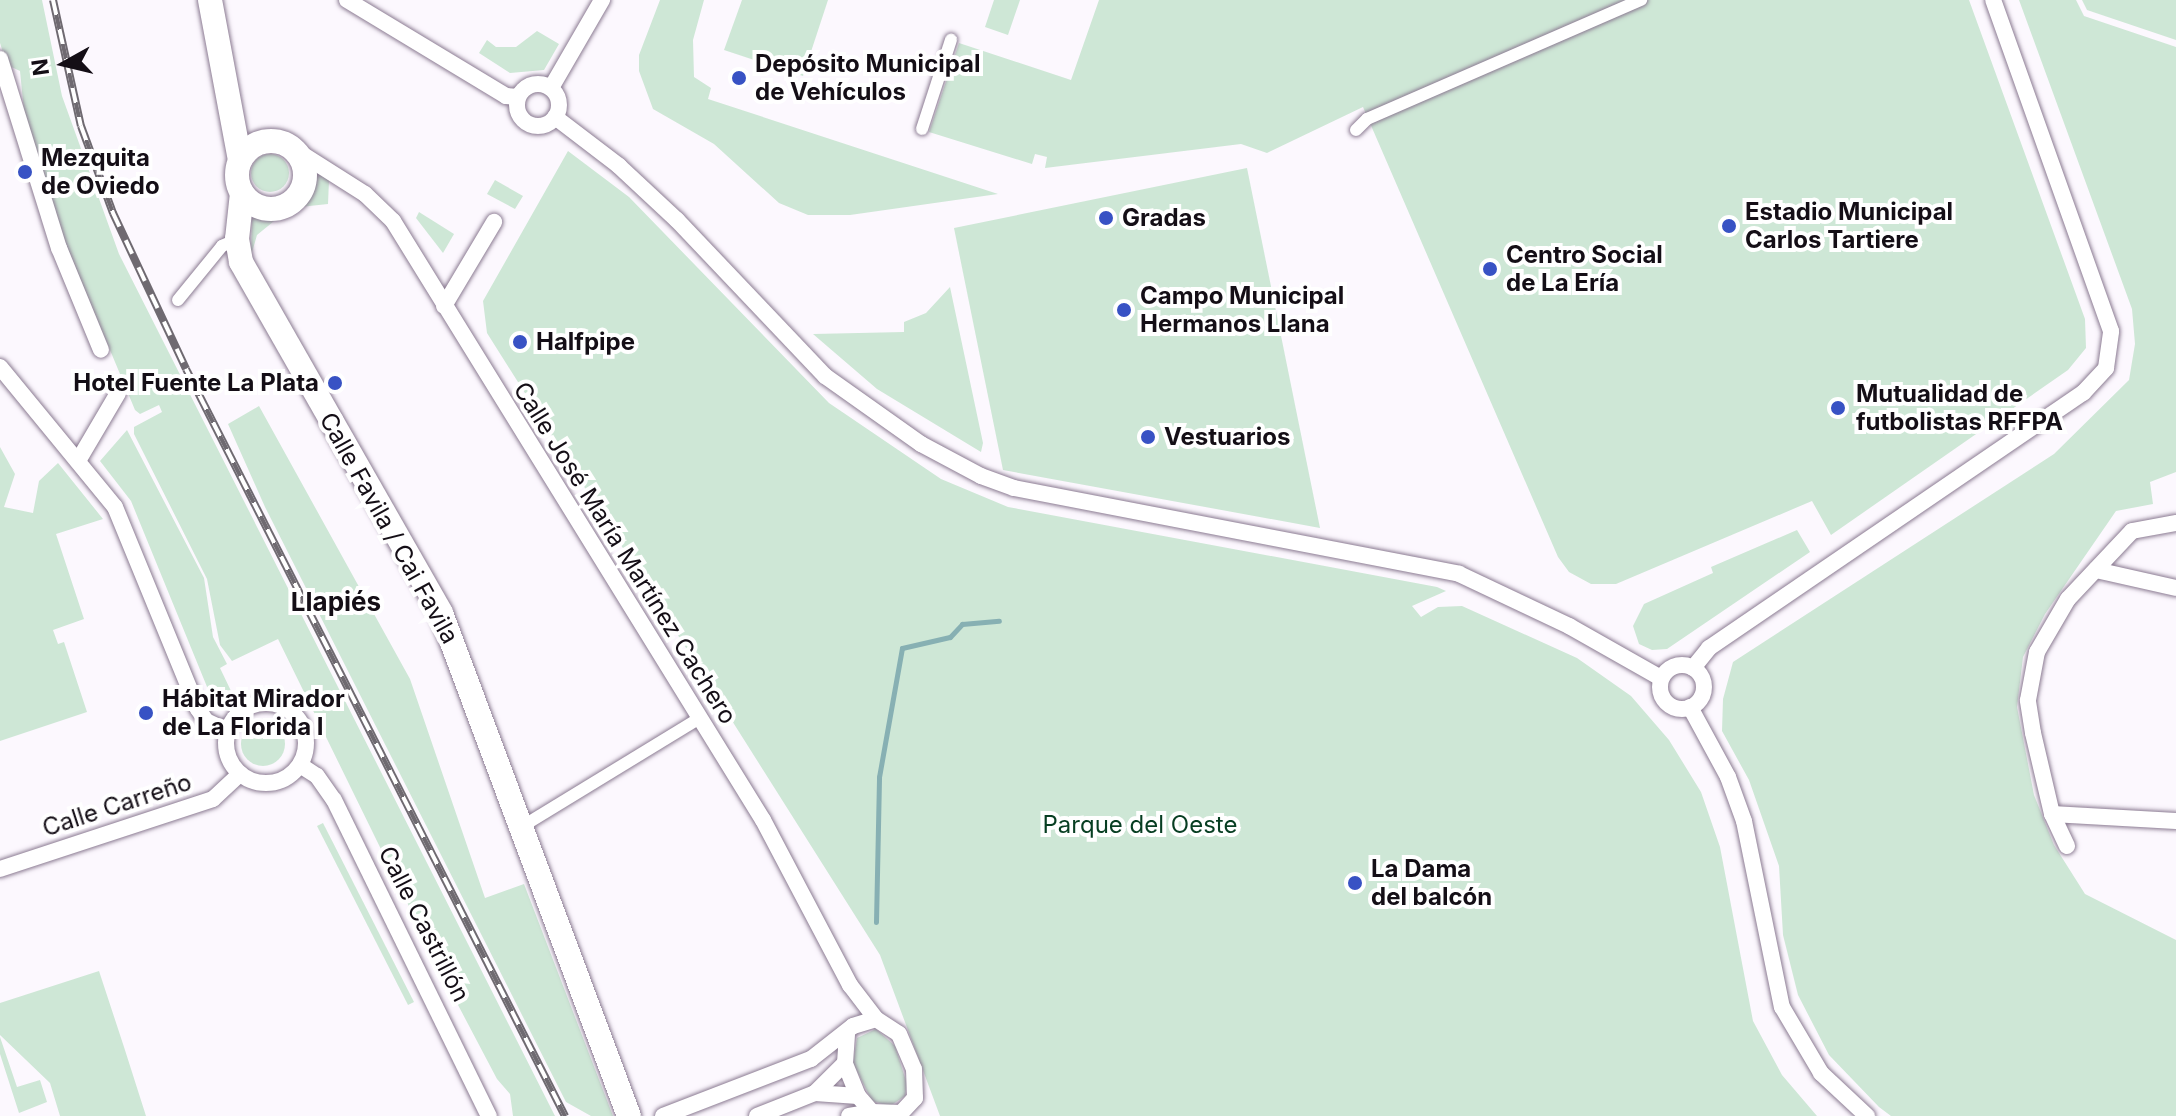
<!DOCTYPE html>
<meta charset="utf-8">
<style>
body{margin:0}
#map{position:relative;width:2176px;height:1116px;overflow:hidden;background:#fcf8fe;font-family:Inter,sans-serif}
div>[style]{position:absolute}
.green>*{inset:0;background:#cee7d6}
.round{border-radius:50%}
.stream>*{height:5px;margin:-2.5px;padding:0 2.5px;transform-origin:2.5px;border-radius:2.5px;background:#87b0b3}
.roads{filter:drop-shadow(0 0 2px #8b7b92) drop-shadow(0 0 2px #8b7b92)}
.pedestrian>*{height:12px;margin:-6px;padding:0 6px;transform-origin:6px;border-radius:6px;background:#fff}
.minor>*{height:16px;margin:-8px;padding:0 8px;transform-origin:8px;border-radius:8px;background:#fff}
.minor>.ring{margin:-8px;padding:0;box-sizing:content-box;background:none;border:16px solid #fff;border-radius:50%}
.secondary>*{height:24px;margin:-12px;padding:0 12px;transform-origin:12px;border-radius:12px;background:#fff}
.secondary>.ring{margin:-12px;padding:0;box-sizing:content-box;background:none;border:24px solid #fff;border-radius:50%}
.rail>*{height:8px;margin-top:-4px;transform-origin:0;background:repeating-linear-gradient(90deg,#fff 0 15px,#6f6a71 0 30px);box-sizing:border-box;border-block:2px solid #6f6a71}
.dots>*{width:22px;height:22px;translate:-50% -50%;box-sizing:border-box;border:4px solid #fff;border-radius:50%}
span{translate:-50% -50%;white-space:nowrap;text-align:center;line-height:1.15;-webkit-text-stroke:8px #fff;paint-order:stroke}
.poi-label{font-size:24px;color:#140e16;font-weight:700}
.left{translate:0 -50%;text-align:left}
.right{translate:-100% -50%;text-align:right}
.street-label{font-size:24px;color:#140e16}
.park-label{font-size:24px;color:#073e22}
.neighbourhood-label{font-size:26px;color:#140e16;font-weight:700}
.north{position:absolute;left:24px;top:24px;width:80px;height:80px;-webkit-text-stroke:6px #fff;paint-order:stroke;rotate:262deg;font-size:22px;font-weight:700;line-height:32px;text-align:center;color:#140e16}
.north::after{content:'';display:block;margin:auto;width:28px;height:36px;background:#140e16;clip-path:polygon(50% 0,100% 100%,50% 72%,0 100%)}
</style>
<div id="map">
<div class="green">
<i style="clip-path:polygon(0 0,42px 0,62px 96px,119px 254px,555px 1116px,513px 1116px,510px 1094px,497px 1079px,448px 986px,278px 639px,232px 661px,220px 645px,207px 579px,134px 434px,134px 427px,162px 412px,159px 405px,140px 414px,135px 410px,65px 242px,24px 111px,20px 71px,7px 65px,0 43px)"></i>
<i style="clip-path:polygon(660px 0,704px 0,693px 40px,694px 77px,711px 88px,708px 99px,998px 194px,850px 215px,808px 215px,779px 203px,714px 144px,653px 109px,639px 71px,639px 55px)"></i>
<i style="clip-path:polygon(742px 0,828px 0,803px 76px,724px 50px)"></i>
<i style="clip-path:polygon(994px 0,1020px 0,1008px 35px,985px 27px)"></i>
<i style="clip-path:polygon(1099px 0,1969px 0,2085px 319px,2086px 348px,2068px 370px,1831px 535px,1812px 501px,1616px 584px,1591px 584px,1569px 572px,1558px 557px,1363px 107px,1267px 153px,1241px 144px,1045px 168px,1047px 157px,1035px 154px,1032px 164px,929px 132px,959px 43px,1071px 80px)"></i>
<i style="clip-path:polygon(2019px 0,2076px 0,2084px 16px,2176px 47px,2176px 472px,2150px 482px,2153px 504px,2116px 511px,2045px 614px,2023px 657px,2017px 707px,2034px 795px,2054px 845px,2085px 894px,2176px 940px,2176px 1116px,1891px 1116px,1879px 1107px,1829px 1055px,1798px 995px,1783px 935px,1779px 866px,1749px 780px,1722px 731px,1723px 699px,1733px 662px,2054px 454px,2129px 380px,2135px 344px,2132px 309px)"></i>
<i style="clip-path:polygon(2082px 0,2176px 0,2176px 40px,2087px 10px)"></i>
<i style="clip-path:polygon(537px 31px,559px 44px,544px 70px,510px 73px,479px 53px,487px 40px,496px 47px,516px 47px)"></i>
<i style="clip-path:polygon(568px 151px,629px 197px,829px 403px,941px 479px,1008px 507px,1437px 587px,1446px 591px,1412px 606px,1421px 617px,1438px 607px,1462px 606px,1577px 658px,1631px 696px,1669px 740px,1701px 792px,1720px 847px,1753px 1021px,1782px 1075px,1817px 1116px,940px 1116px,880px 955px,487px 333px,483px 301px)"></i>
<i class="round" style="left:251px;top:154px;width:38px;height:38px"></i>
<i style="clip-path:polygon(1247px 168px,1320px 528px,1003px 470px,954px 228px)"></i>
<i style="clip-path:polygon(312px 170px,329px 180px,328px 204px,300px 207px)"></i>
<i style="clip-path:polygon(495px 180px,523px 196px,515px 209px,487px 194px)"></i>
<i style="clip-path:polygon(419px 212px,454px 234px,443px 253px,416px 218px)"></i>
<i style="clip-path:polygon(252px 213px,279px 217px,257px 235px,251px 256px)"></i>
<i style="clip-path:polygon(950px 287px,983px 443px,981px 452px,877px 389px,813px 334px,904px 332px,904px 322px,926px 313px)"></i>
<i style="clip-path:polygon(259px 406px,410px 679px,485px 898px,524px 884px,613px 1116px,591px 1116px,566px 1102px,265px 507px,228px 424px)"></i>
<i style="clip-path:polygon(127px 430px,204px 578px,213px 637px,227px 664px,220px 668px,232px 693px,221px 701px,212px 699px,131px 501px,100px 461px)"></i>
<i style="clip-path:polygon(0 447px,15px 474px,4px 507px,33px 513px,39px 481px,58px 463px,103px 519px,56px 534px,84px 619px,53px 630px,58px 644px,64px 642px,87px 712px,0 741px)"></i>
<i style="clip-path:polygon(1797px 530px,1810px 552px,1667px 649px,1652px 650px,1639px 644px,1633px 626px,1644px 604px,1713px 573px,1711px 567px)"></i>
<i class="round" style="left:241px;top:722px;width:44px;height:44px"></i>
<i style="clip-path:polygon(323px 823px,414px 1002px,408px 1005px,317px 826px)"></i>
<i style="clip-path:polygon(99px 971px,124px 1047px,146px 1116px,60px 1116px,50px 1083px,0 1035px,0 1003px)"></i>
<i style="clip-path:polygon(876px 1029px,895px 1046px,907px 1084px,905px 1096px,890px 1106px,872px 1101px,853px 1063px,857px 1038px)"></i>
<i style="clip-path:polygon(0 1037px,17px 1087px,40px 1080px,47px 1102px,19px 1113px,0 1054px)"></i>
</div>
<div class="stream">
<i style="left:876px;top:922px;width:145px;rotate:-88.8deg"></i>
<i style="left:879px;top:777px;width:131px;rotate:-79.9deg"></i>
<i style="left:902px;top:648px;width:49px;rotate:-12.9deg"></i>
<i style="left:950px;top:637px;width:18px;rotate:-47deg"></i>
<i style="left:962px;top:624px;width:37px;rotate:-5deg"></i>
</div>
<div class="roads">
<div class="pedestrian">
<i style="left:922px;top:129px;width:94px;rotate:-72deg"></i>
<i style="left:1356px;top:130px;width:16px;rotate:-45deg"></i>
<i style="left:1367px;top:119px;width:299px;rotate:-23.5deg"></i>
<i style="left:178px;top:300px;width:70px;rotate:-50.8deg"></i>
<i style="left:222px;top:246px;width:17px;rotate:-25deg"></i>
<i style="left:518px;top:829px;width:213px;rotate:-31.4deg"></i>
</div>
<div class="minor">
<i style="left:347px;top:0;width:186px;rotate:31.1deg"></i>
<i style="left:506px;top:96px;width:12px;rotate:5deg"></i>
<i style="left:0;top:59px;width:198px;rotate:72.7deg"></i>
<i style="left:59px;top:248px;width:110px;rotate:67.6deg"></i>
<i class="ring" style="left:517px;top:84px;width:26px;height:26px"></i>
<i style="left:551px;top:88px;width:102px;rotate:-59.9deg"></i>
<i style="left:555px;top:117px;width:81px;rotate:37.4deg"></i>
<i style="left:619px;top:166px;width:79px;rotate:43deg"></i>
<i style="left:677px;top:220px;width:215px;rotate:46.5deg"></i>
<i style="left:825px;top:376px;width:118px;rotate:35.3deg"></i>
<i style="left:921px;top:444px;width:68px;rotate:28.1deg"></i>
<i style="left:981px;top:476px;width:35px;rotate:20deg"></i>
<i style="left:1014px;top:488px;width:453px;rotate:10.9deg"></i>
<i style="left:1459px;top:574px;width:122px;rotate:25.3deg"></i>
<i style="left:1569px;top:626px;width:106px;rotate:29.5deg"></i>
<i style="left:294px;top:149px;width:84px;rotate:32.4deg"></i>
<i style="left:365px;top:194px;width:39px;rotate:44deg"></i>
<i style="left:393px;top:221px;width:704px;rotate:58.3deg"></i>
<i style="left:763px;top:820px;width:187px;rotate:62.2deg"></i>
<i style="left:850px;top:985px;width:43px;rotate:52.6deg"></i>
<i style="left:444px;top:306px;width:98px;rotate:-59.2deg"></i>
<i style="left:0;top:367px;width:181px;rotate:50.6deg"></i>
<i style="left:115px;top:507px;width:218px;rotate:67.7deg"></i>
<i style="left:198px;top:709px;width:14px;rotate:56deg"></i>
<i style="left:206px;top:721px;width:23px;rotate:25deg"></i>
<i style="left:78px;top:461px;width:79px;rotate:-59.5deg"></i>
<i style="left:2096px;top:570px;width:82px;rotate:12.7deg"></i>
<i class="ring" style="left:1660px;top:665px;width:28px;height:28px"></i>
<i style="left:1693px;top:668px;width:26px;rotate:-51deg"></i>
<i style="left:1709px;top:648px;width:453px;rotate:-34.3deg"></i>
<i style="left:2083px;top:393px;width:34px;rotate:-47deg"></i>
<i style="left:2106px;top:368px;width:37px;rotate:-82deg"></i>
<i style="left:2111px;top:331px;width:351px;rotate:-109.6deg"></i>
<i class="ring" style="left:226px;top:703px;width:64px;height:64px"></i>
<i style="left:1690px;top:707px;width:80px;rotate:61.5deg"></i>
<i style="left:1728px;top:777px;width:47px;rotate:70deg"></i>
<i style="left:1744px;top:821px;width:190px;rotate:78.5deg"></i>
<i style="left:1782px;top:1007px;width:77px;rotate:59.4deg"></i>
<i style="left:1821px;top:1073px;width:63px;rotate:43.1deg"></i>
<i style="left:300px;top:765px;width:20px;rotate:33deg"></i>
<i style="left:317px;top:776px;width:29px;rotate:55deg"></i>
<i style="left:334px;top:800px;width:352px;rotate:63.9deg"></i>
<i style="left:2052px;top:814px;width:124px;rotate:3.2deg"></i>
<i style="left:2067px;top:846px;width:35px;rotate:-115deg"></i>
<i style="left:2052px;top:814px;width:83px;rotate:-103.2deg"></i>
<i style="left:2033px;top:733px;width:33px;rotate:-99deg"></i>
<i style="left:2028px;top:700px;width:49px;rotate:-79.4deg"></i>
<i style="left:2037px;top:652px;width:61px;rotate:-59.7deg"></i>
<i style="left:2068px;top:599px;width:93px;rotate:-46.7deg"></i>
<i style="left:2132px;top:531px;width:45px;rotate:-10.3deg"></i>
<i style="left:0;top:869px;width:224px;rotate:-18.2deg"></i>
<i style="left:213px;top:799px;width:37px;rotate:-43deg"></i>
<i style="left:815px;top:1093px;width:43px;rotate:4deg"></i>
<i style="left:663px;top:1116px;width:159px;rotate:-21.1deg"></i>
<i style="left:811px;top:1059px;width:53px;rotate:-38.2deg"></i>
<i style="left:853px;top:1026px;width:24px;rotate:-17deg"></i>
<i style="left:876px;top:1019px;width:27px;rotate:33deg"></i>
<i style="left:899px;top:1034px;width:38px;rotate:67deg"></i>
<i style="left:914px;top:1069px;width:29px;rotate:88deg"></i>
<i style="left:915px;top:1098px;width:21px;rotate:133deg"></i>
<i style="left:901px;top:1113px;width:29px;rotate:-178deg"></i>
<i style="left:872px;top:1112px;width:21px;rotate:-131deg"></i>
<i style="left:858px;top:1096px;width:35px;rotate:-112deg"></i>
<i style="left:845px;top:1063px;width:31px;rotate:-86deg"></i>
<i style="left:757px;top:1116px;width:62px;rotate:-21.6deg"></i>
<i style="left:815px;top:1093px;width:42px;rotate:-45deg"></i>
<i style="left:849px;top:1116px;width:23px;rotate:-10deg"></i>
</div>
<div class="secondary">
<i style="left:210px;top:0;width:163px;rotate:79.4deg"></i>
<i class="ring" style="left:237px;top:141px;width:44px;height:44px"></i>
<i style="left:242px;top:193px;width:46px;rotate:96.2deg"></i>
<i style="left:237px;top:239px;width:23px;rotate:80deg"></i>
<i style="left:241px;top:262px;width:404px;rotate:60.3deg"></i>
<i style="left:441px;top:613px;width:537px;rotate:69.51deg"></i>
</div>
</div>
<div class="rail">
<i style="left:53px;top:0;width:129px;rotate:77.5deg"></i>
<i style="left:81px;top:126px;width:93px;rotate:69.8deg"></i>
<i style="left:113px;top:213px;width:172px;rotate:64.9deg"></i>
<i style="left:186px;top:369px;width:838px;rotate:63.1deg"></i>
</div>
<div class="dots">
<i style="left:739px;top:78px;background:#3852c4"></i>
<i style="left:25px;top:172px;background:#3852c4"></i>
<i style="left:1106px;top:218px;background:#3852c4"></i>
<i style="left:1729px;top:226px;background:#3852c4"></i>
<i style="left:1490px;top:269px;background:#3852c4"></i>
<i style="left:1124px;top:310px;background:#3852c4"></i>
<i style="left:520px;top:342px;background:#3852c4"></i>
<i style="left:335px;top:383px;background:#3852c4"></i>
<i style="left:1838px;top:408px;background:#3852c4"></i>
<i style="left:1148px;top:437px;background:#3852c4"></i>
<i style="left:146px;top:713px;background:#3852c4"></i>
<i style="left:1355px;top:883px;background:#3852c4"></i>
</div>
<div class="poi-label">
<span class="left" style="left:755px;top:78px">Depósito Municipal<br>de Vehículos</span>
<span class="left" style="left:41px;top:172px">Mezquita<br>de Oviedo</span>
<span class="left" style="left:1745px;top:226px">Estadio Municipal<br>Carlos Tartiere</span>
<span class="left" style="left:1122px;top:218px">Gradas</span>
<span class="left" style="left:1506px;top:269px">Centro Social<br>de La Ería</span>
<span class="left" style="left:1140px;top:310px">Campo Municipal<br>Hermanos Llana</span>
<span class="left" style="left:536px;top:342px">Halfpipe</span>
<span class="right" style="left:319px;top:383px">Hotel Fuente La Plata</span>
<span class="left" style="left:1856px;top:408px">Mutualidad de<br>futbolistas RFFPA</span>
<span class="left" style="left:1164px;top:437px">Vestuarios</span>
<span class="left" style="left:162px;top:713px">Hábitat Mirador<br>de La Florida I</span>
<span class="left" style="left:1371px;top:883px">La Dama<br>del balcón</span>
</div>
<div class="street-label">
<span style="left:389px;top:528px;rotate:61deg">Calle Favila / Cai Favila</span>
<span style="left:625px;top:553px;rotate:58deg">Calle José María Martínez Cachero</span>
<span style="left:117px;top:805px;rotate:-18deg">Calle Carreño</span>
<span style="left:424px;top:924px;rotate:63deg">Calle Castrillón</span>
</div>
<div class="park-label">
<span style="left:1140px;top:825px">Parque del Oeste</span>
</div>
<div class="neighbourhood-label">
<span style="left:336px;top:602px">Llapiés</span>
</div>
<div class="north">N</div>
</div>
